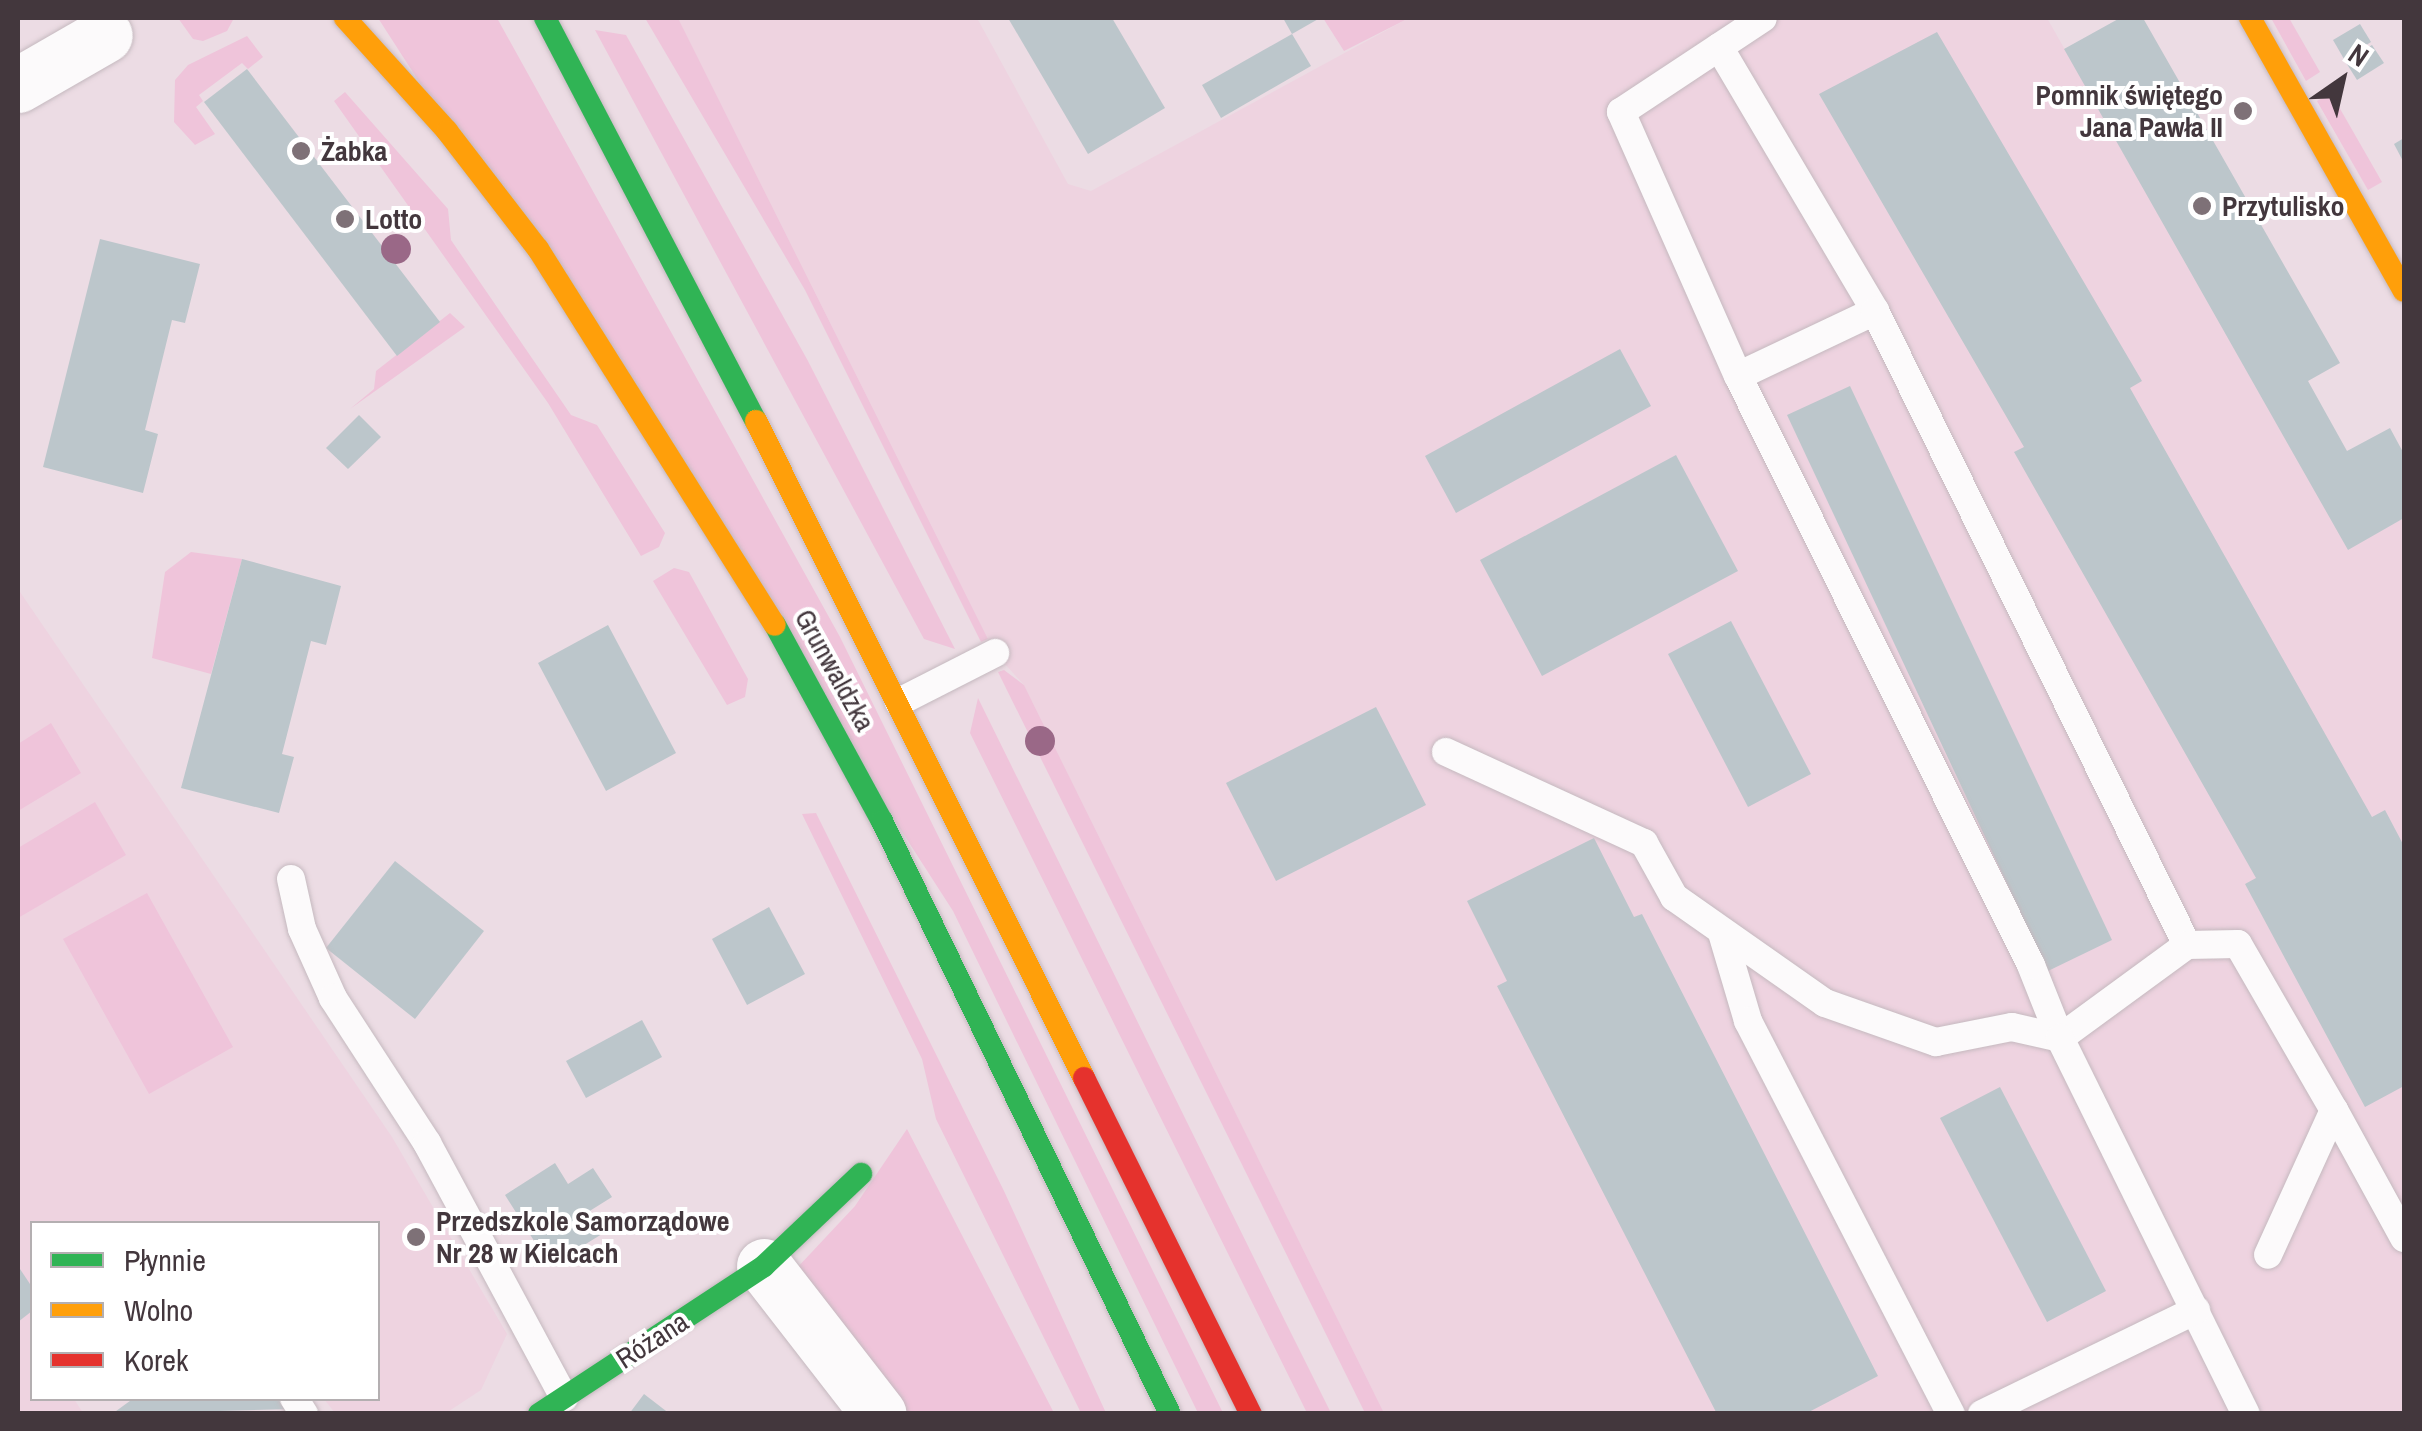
<!DOCTYPE html>
<meta charset="utf-8">
<style>
body{margin:0}
#map{position:relative;width:2422px;height:1431px;overflow:hidden;background:#ecdce4;font-family:"Archivo Narrow",sans-serif}
div>[style]{position:absolute}
.built>*{inset:0;background:#eed3e0}
.green>*{inset:0;background:#efc4da}
.building>*{inset:0;background:#bcc6cb}
.roads{filter:drop-shadow(0 0 2px #c5b9bf) drop-shadow(0 0 2px #c5b9bf)}
.lane>*{height:28px;margin:-14px;padding:0 14px;transform-origin:14px;border-radius:14px;background:#fcfafb}
.street>*{height:55px;margin:-27.5px;padding:0 27.5px;transform-origin:27.5px;border-radius:27.5px;background:#fcfafb}
.fast>*{height:22px;margin:-11px;padding:0 11px;transform-origin:11px;border-radius:11px;background:#30b455}
.slow>*{height:22px;margin:-11px;padding:0 11px;transform-origin:11px;border-radius:11px;background:#ff9f0a}
.jam>*{height:22px;margin:-11px;padding:0 11px;transform-origin:11px;border-radius:11px;background:#e5322d}
.trees>*{width:30px;height:30px;margin:-15px;border-radius:50%;background:#9a6887}
.dots>*{width:28px;height:28px;translate:-50% -50%;box-sizing:border-box;border:5px solid #fff;border-radius:50%}
span{translate:-50% -50%;white-space:nowrap;text-align:center;line-height:1.15;-webkit-text-stroke:8px #fff;paint-order:stroke}
.poi-label{font-size:28px;color:#43373d;font-weight:700}
.right{translate:-100% -50%;text-align:right}
.left{translate:0 -50%;text-align:left}
.street-label{font-size:28px;color:#43373d}
.frame{position:absolute;inset:0;border:20px solid #43373d;pointer-events:none}
.legend{position:absolute;left:30px;top:1221px;width:350px;height:180px;box-sizing:border-box;background:#fff;border:2px solid #b4afb1;margin:0;padding:12px 18px;list-style:none;font-size:30px;color:#43373d}
.legend li{display:flex;align-items:center;gap:20px;height:50px}
.legend b{width:50px;border:2px solid #b4afb1}
.north{position:absolute;left:2292px;top:30px;width:100px;height:100px;-webkit-text-stroke:8px #fff;paint-order:stroke;rotate:34deg;font-size:28px;font-weight:700;line-height:40px;text-align:center;color:#43373d}
.north::after{content:'';display:block;margin:auto;width:35px;height:45px;background:#43373d;clip-path:polygon(50% 0,100% 100%,50% 72%,0 100%)}
</style>
<div id="map">
<div class="built">
<i style="clip-path:polygon(678px 18px,977px 18px,1068px 184px,1091px 191px,1409px 18px,2047px 18px,2348px 549px,2404px 518px,2404px 1413px,1384px 1413px,1024px 685px,995px 653px)"></i>
<i style="clip-path:polygon(18px 589px,392px 1137px,507px 1334px,481px 1390px,446px 1413px,335px 1413px,324px 1399px,378px 1398px,378px 1224px,32px 1224px,32px 1398px,74px 1399px,83px 1413px,18px 1413px)"></i>
</div>
<div class="green">
<i style="clip-path:polygon(178px 18px,234px 18px,227px 31px,203px 41px,193px 39px)"></i>
<i style="clip-path:polygon(378px 18px,497px 18px,840px 637px,1223px 1413px,1198px 1413px,953px 911px)"></i>
<i style="clip-path:polygon(645px 18px,678px 18px,988px 639px,981px 642px,805px 290px)"></i>
<i style="clip-path:polygon(1323px 18px,1409px 18px,1344px 51px)"></i>
<i style="clip-path:polygon(2271px 18px,2289px 18px,2320px 72px,2306px 81px)"></i>
<i style="clip-path:polygon(595px 30px,626px 35px,808px 361px,955px 649px,924px 639px)"></i>
<i style="clip-path:polygon(247px 36px,263px 57px,248px 69px,242px 63px,199px 95px,203px 101px,196px 107px,215px 134px,195px 145px,174px 122px,175px 80px,188px 65px)"></i>
<i style="clip-path:polygon(345px 92px,448px 209px,451px 240px,571px 415px,597px 425px,665px 533px,659px 547px,641px 556px,548px 403px,334px 101px)"></i>
<i style="clip-path:polygon(2331px 93px,2382px 182px,2368px 190px,2317px 101px)"></i>
<i style="clip-path:polygon(450px 313px,465px 327px,350px 409px,374px 389px,376px 371px)"></i>
<i style="clip-path:polygon(191px 552px,242px 559px,211px 674px,152px 658px,165px 572px)"></i>
<i style="clip-path:polygon(674px 568px,689px 572px,748px 679px,745px 697px,727px 705px,653px 581px)"></i>
<i style="clip-path:polygon(1004px 670px,1024px 685px,1384px 1413px,1365px 1413px,998px 672px)"></i>
<i style="clip-path:polygon(978px 698px,1285px 1321px,1331px 1413px,1307px 1413px,970px 733px)"></i>
<i style="clip-path:polygon(51px 723px,81px 773px,18px 811px,18px 744px)"></i>
<i style="clip-path:polygon(95px 802px,126px 855px,18px 918px,18px 848px)"></i>
<i style="clip-path:polygon(816px 813px,1004px 1191px,1106px 1413px,1081px 1413px,936px 1119px,922px 1059px,802px 814px)"></i>
<i style="clip-path:polygon(147px 893px,233px 1047px,149px 1094px,63px 939px)"></i>
<i style="clip-path:polygon(907px 1129px,1054px 1413px,901px 1413px,796px 1269px,855px 1206px)"></i>
</div>
<div class="building">
<i style="clip-path:polygon(1008px 18px,1112px 18px,1165px 108px,1088px 154px)"></i>
<i style="clip-path:polygon(1283px 18px,1320px 18px,1292px 34px)"></i>
<i style="clip-path:polygon(2120px 18px,2143px 18px,2340px 363px,2308px 381px,2347px 451px,2390px 428px,2404px 454px,2404px 518px,2348px 550px,2064px 49px)"></i>
<i style="clip-path:polygon(2360px 24px,2371px 42px,2344px 59px,2333px 40px)"></i>
<i style="clip-path:polygon(1937px 32px,2142px 381px,2130px 388px,2372px 817px,2385px 810px,2404px 846px,2404px 1086px,2365px 1107px,2245px 884px,2256px 878px,2014px 452px,2024px 447px,1819px 94px)"></i>
<i style="clip-path:polygon(1292px 34px,1311px 66px,1221px 118px,1202px 85px)"></i>
<i style="clip-path:polygon(2372px 45px,2384px 63px,2357px 80px,2345px 61px)"></i>
<i style="clip-path:polygon(247px 69px,440px 322px,397px 356px,204px 102px)"></i>
<i style="clip-path:polygon(2404px 138px,2404px 163px,2394px 144px)"></i>
<i style="clip-path:polygon(100px 239px,200px 264px,185px 323px,172px 320px,145px 430px,158px 434px,143px 493px,43px 467px)"></i>
<i style="clip-path:polygon(1620px 349px,1651px 406px,1456px 513px,1425px 456px)"></i>
<i style="clip-path:polygon(1850px 386px,2112px 940px,2048px 971px,1787px 415px)"></i>
<i style="clip-path:polygon(359px 415px,381px 437px,348px 469px,326px 448px)"></i>
<i style="clip-path:polygon(1676px 455px,1738px 571px,1542px 676px,1480px 560px)"></i>
<i style="clip-path:polygon(242px 559px,341px 586px,326px 645px,311px 641px,282px 754px,294px 757px,279px 813px,181px 788px)"></i>
<i style="clip-path:polygon(1731px 621px,1811px 774px,1748px 807px,1668px 654px)"></i>
<i style="clip-path:polygon(608px 625px,676px 753px,606px 791px,538px 663px)"></i>
<i style="clip-path:polygon(1376px 707px,1426px 805px,1276px 881px,1226px 783px)"></i>
<i style="clip-path:polygon(1594px 838px,1634px 917px,1642px 914px,1878px 1376px,1805px 1414px,1717px 1414px,1497px 986px,1507px 981px,1467px 901px)"></i>
<i style="clip-path:polygon(395px 861px,484px 931px,415px 1019px,326px 948px)"></i>
<i style="clip-path:polygon(769px 907px,805px 974px,747px 1005px,712px 939px)"></i>
<i style="clip-path:polygon(642px 1020px,662px 1057px,586px 1098px,566px 1061px)"></i>
<i style="clip-path:polygon(2000px 1087px,2106px 1291px,2047px 1322px,1940px 1118px)"></i>
<i style="clip-path:polygon(555px 1163px,568px 1184px,593px 1168px,612px 1197px,588px 1212px,602px 1234px,550px 1266px,505px 1195px)"></i>
<i style="clip-path:polygon(18px 1266px,32px 1287px,32px 1311px,18px 1322px)"></i>
<i style="clip-path:polygon(644px 1394px,670px 1414px,629px 1414px)"></i>
<i style="clip-path:polygon(134px 1398px,285px 1398px,292px 1409px,112px 1414px)"></i>
</div>
<div class="roads">
<div class="lane">
<i style="left:1719px;top:47px;width:307px;rotate:59.4deg"></i>
<i style="left:1738px;top:376px;width:152px;rotate:-25.4deg"></i>
<i style="left:1875px;top:311px;width:707px;rotate:63.8deg"></i>
<i style="left:2187px;top:945px;width:157px;rotate:143.8deg"></i>
<i style="left:2060px;top:1038px;width:79px;rotate:-111.7deg"></i>
<i style="left:2031px;top:965px;width:658px;rotate:-116.45deg"></i>
<i style="left:1738px;top:376px;width:289px;rotate:-113.9deg"></i>
<i style="left:1621px;top:112px;width:170px;rotate:-33.5deg"></i>
<i style="left:899px;top:702px;width:108px;rotate:-27deg"></i>
<i style="left:1446px;top:752px;width:218px;rotate:24.7deg"></i>
<i style="left:1644px;top:843px;width:62px;rotate:60.9deg"></i>
<i style="left:1674px;top:897px;width:184px;rotate:35.1deg"></i>
<i style="left:1825px;top:1003px;width:118px;rotate:19.4deg"></i>
<i style="left:1936px;top:1042px;width:77px;rotate:-11.2deg"></i>
<i style="left:2012px;top:1027px;width:49px;rotate:12.9deg"></i>
<i style="left:2060px;top:1038px;width:419px;rotate:63.7deg"></i>
<i style="left:291px;top:879px;width:51px;rotate:77.6deg"></i>
<i style="left:302px;top:929px;width:76px;rotate:65.8deg"></i>
<i style="left:333px;top:998px;width:173px;rotate:57deg"></i>
<i style="left:427px;top:1143px;width:289px;rotate:61.7deg"></i>
<i style="left:1722px;top:933px;width:92px;rotate:73.5deg"></i>
<i style="left:1748px;top:1021px;width:442px;rotate:62.7deg"></i>
<i style="left:2187px;top:945px;width:51px;rotate:-1.1deg"></i>
<i style="left:2238px;top:944px;width:192px;rotate:60deg"></i>
<i style="left:2334px;top:1110px;width:159px;rotate:114.5deg"></i>
<i style="left:2334px;top:1110px;width:146px;rotate:61.3deg"></i>
<i style="left:294px;top:1398px;width:19px;rotate:58deg"></i>
<i style="left:1982px;top:1414px;width:238px;rotate:-25.9deg"></i>
</div>
<div class="street">
<i style="left:18px;top:85px;width:100px;rotate:-29.9deg"></i>
<i style="left:764px;top:1266px;width:187px;rotate:52.2deg"></i>
</div>
<div class="fast">
<i style="left:545px;top:18px;width:455px;rotate:62.4deg"></i>
<i style="left:775px;top:625px;width:223px;rotate:61.4deg"></i>
<i style="left:882px;top:821px;width:659px;rotate:64.1deg"></i>
<i style="left:539px;top:1414px;width:269px;rotate:-33.3deg"></i>
<i style="left:764px;top:1266px;width:134px;rotate:-43.5deg"></i>
</div>
<div class="slow">
<i style="left:345px;top:18px;width:152px;rotate:47.9deg"></i>
<i style="left:447px;top:131px;width:149px;rotate:52.4deg"></i>
<i style="left:538px;top:249px;width:444px;rotate:57.8deg"></i>
<i style="left:2250px;top:18px;width:313px;rotate:60.6deg"></i>
<i style="left:756px;top:421px;width:734px;rotate:63.47deg"></i>
</div>
<div class="jam">
<i style="left:1084px;top:1078px;width:375px;rotate:63.6deg"></i>
</div>
</div>
<div class="trees">
<i style="left:396px;top:249px"></i>
<i style="left:1040px;top:741px"></i>
</div>
<div class="dots">
<i style="left:2243px;top:111px;background:#7e7177"></i>
<i style="left:301px;top:151px;background:#7e7177"></i>
<i style="left:2202px;top:206px;background:#7e7177"></i>
<i style="left:345px;top:219px;background:#7e7177"></i>
<i style="left:416px;top:1237px;background:#7e7177"></i>
</div>
<div class="poi-label">
<span class="right" style="left:2223px;top:111px">Pomnik świętego<br>Jana Pawła II</span>
<span class="left" style="left:321px;top:151px">Żabka</span>
<span class="left" style="left:2222px;top:206px">Przytulisko</span>
<span class="left" style="left:365px;top:219px">Lotto</span>
<span class="left" style="left:436px;top:1237px">Przedszkole Samorządowe<br>Nr 28 w Kielcach</span>
</div>
<div class="street-label">
<span style="left:835px;top:670px;rotate:61deg">Grunwaldzka</span>
<span style="left:652px;top:1340px;rotate:-33deg">Różana</span>
</div>
<div class="frame"></div>
<ul class="legend">
<li><b style="height:12px;background:#30b455"></b>Płynnie</li>
<li><b style="height:12px;background:#ff9f0a"></b>Wolno</li>
<li><b style="height:12px;background:#e5322d"></b>Korek</li>
</ul>
<div class="north">N</div>
</div>
